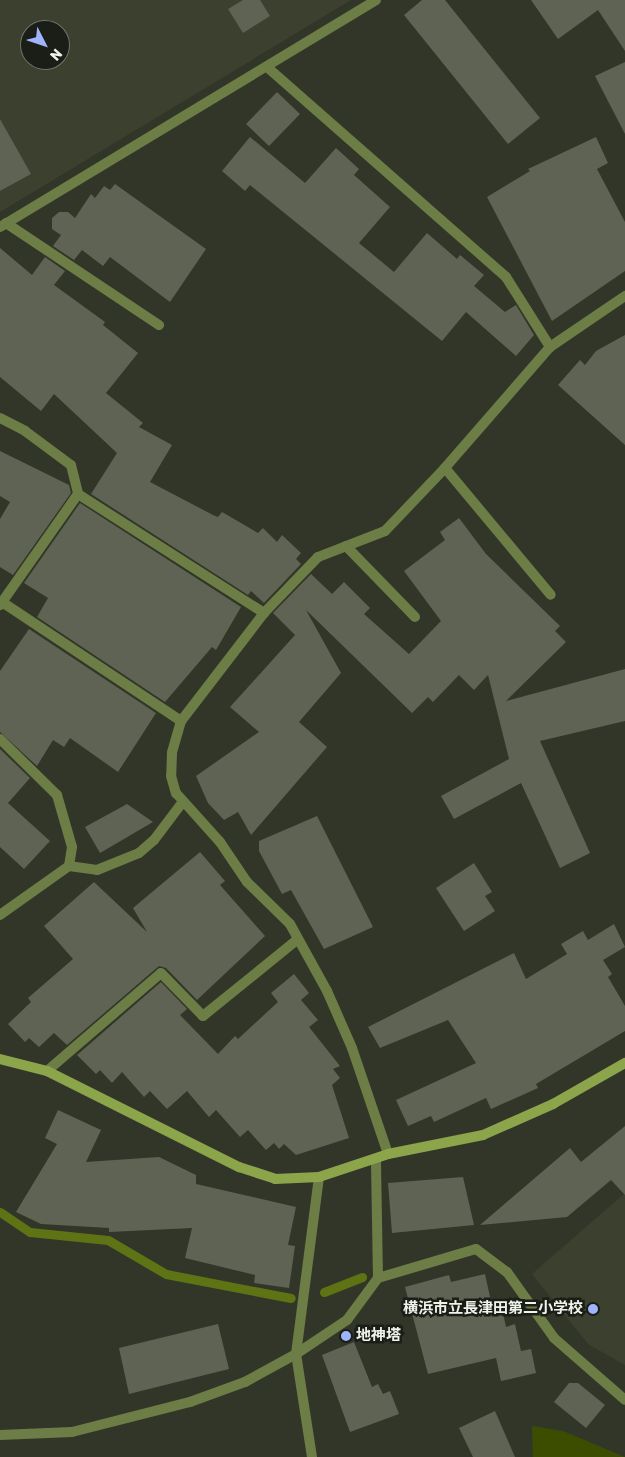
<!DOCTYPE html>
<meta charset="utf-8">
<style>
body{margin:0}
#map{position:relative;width:625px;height:1457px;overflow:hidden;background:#323629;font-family:Rubik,"Noto Sans JP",sans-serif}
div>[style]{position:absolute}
.built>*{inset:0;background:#3b412e}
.green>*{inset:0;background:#3d4d00}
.stream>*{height:9px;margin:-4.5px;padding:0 4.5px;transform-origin:4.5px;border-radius:4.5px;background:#5d7314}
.building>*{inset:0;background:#5e6354}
.lane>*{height:10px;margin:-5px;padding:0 5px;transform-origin:5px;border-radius:5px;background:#6d7d46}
.street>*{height:10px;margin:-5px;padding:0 5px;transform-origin:5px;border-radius:5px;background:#6d7d46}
.secondary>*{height:10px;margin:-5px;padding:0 5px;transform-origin:5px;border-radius:5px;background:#8ca54b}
.dots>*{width:14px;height:14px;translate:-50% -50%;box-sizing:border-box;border:2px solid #1b1d17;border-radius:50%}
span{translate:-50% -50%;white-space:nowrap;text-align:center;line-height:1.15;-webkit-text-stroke:5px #1b1d17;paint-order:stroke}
.poi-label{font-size:15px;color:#f0f3ea;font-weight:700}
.right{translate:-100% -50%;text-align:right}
.left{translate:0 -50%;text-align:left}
.north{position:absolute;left:20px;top:20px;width:50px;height:50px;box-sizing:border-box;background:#1b1d17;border:1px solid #70736b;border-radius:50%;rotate:131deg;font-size:14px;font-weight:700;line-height:20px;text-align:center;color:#f0f3ea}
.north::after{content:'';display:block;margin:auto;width:18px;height:22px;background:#a0b3fd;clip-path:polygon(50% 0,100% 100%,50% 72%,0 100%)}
</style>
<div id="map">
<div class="built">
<i style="clip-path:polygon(evenodd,0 0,351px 0,0 212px,0 0,30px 30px,60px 30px,60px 60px,30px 60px,30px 30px)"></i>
<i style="clip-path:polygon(625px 1193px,625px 1365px,588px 1344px,532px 1274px)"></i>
</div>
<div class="green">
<i style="clip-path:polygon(532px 1426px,563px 1431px,625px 1457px,533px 1457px)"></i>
</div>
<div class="stream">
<i style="left:0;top:1212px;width:36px;rotate:34deg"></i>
<i style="left:30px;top:1232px;width:78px;rotate:5.9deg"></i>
<i style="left:108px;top:1240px;width:67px;rotate:30.4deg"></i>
<i style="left:166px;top:1274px;width:127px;rotate:10.9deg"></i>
<i style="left:324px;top:1292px;width:41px;rotate:-21.5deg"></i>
</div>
<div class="building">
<i style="clip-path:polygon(243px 0,260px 0,270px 16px,243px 33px,228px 9px)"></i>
<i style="clip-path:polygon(422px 0,445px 0,540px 118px,508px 144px,404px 15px)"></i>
<i style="clip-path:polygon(531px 0,625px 0,625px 51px,598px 10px,558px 39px)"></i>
<i style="clip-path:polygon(625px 62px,625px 134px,595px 76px)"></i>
<i style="clip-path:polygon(277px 92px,300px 114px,269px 146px,246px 124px)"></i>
<i style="clip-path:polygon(0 119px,31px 174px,0 191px)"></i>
<i style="clip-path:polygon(250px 137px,305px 183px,336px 148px,359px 169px,354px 175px,390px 207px,359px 243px,394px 272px,427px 233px,457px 259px,460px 255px,484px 275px,474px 286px,505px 312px,516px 305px,534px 335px,516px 356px,466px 312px,442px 341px,250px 185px,245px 191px,222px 171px)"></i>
<i style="clip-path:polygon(596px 137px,608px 163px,597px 169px,625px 222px,625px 271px,552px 321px,487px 197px,530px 171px,528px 169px)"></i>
<i style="clip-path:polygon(115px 184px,206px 249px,170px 302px,110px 257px,103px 266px,82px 250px,74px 260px,53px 246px,61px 235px,52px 229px,52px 218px,59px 212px,68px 212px,75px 218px,91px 194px,95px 198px,104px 186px,110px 190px)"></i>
<i style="clip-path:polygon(0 248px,32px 275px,45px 257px,65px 271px,54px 285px,105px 322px,103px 325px,138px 353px,106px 393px,143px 423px,139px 427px,172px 445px,150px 482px,213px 515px,218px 517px,222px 512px,258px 533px,263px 528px,277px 542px,282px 535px,301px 553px,296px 559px,301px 564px,264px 603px,251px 591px,248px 595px,91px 494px,117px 453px,54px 394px,41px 411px,0 377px)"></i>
<i style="clip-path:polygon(625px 335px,625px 445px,558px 385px,580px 360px,585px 365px,596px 351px)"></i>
<i style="clip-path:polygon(0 451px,69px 485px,71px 493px,13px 575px,0 567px,0 519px,10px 502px,0 496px)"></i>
<i style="clip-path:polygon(80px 503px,241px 607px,216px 650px,212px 647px,165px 702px,37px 617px,48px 598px,24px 583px)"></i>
<i style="clip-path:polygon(459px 518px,486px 554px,560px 626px,555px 631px,566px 642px,506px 701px,625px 669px,625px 721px,540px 741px,590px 853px,560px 868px,521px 783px,454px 819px,441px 796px,509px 759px,488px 675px,474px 690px,459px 675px,433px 702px,428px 697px,412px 713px,306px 610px,341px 673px,299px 722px,327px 747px,251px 835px,238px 812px,224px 820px,208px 803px,196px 776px,259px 732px,230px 707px,295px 635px,273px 613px,311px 574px,332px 594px,344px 582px,370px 608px,364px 614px,409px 654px,441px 621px,404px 571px,445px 540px,440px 532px)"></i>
<i style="clip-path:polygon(29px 629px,156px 713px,118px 772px,70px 738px,64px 747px,53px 740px,37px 766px,0 732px,0 671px)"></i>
<i style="clip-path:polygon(0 749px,30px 778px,8px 803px,50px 841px,24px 869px,0 847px)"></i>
<i style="clip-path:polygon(127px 804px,153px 822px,100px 853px,85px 827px)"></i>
<i style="clip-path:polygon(317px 816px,373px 927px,324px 949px,291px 890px,282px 894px,259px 851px,259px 841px)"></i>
<i style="clip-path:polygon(200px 852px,225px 881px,220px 885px,265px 936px,197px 1000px,166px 968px,159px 966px,67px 1045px,54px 1033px,39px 1047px,29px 1038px,25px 1042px,8px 1024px,31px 1002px,28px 998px,73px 959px,44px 926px,94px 882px,147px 932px,133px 908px)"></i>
<i style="clip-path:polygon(474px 863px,492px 892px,485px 896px,495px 911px,464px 931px,436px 888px)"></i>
<i style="clip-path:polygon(614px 924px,625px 947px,603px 960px,612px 974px,608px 977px,625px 1006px,625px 1031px,536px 1084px,538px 1088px,491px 1109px,486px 1098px,434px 1122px,431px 1116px,408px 1126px,396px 1100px,476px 1063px,448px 1020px,380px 1048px,368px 1027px,514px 953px,526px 979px,567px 954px,561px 944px,583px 931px,588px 940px)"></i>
<i style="clip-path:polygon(294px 974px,309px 993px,301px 1000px,318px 1020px,309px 1027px,340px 1066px,333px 1069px,340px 1078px,332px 1085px,349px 1138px,296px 1155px,284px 1144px,279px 1149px,274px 1143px,266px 1150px,248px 1130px,240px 1137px,216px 1110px,209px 1117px,187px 1091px,167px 1109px,150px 1091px,144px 1097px,122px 1072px,112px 1083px,100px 1070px,96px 1074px,77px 1055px,161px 982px,187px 1009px,180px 1015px,218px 1054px,235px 1036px,238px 1039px,278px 1002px,271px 993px)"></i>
<i style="clip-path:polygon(58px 1110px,101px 1130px,86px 1162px,159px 1157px,196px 1175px,196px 1184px,296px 1207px,288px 1245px,295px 1246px,289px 1288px,254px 1283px,255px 1275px,185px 1258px,192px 1228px,109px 1232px,109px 1228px,41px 1224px,16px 1212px,57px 1144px,45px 1138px)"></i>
<i style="clip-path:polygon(625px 1126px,625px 1195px,611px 1180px,567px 1217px,480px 1225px,570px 1148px,581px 1162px)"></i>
<i style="clip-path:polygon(463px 1177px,474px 1225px,392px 1233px,388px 1183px)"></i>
<i style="clip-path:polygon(485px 1274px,492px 1306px,501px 1304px,506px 1327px,515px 1324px,521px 1351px,531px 1349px,536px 1373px,501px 1381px,496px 1358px,428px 1374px,405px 1287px,449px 1275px,451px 1282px)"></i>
<i style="clip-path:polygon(218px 1324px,229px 1369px,129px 1394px,119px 1348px)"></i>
<i style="clip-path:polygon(354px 1342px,372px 1387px,378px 1384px,383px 1394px,390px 1391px,399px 1414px,350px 1432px,322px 1355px)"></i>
<i style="clip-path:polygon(569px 1383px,578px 1383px,605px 1405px,586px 1428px,554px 1402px)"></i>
<i style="clip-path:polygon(495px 1411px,515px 1457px,473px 1457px,459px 1428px)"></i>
</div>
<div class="lane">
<i style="left:378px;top:1278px;width:102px;rotate:-16.5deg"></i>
<i style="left:476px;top:1249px;width:39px;rotate:37deg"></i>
<i style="left:507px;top:1272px;width:81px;rotate:54.5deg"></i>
<i style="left:554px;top:1338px;width:94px;rotate:41.1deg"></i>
</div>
<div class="street">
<i style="left:267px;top:67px;width:318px;rotate:41.3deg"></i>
<i style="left:506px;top:277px;width:83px;rotate:57.8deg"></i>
<i style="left:550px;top:347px;width:160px;rotate:131deg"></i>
<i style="left:445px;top:468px;width:87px;rotate:133.6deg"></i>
<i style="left:385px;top:531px;width:72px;rotate:158.8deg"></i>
<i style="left:318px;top:557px;width:78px;rotate:134deg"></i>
<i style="left:264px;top:613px;width:136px;rotate:127.5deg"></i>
<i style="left:181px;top:721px;width:33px;rotate:106deg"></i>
<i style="left:172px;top:753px;width:23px;rotate:92deg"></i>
<i style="left:171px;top:776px;width:18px;rotate:74deg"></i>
<i style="left:176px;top:793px;width:66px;rotate:48.1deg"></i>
<i style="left:220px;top:842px;width:48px;rotate:56deg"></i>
<i style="left:247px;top:882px;width:60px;rotate:44.3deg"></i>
<i style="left:290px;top:924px;width:77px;rotate:61.1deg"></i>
<i style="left:327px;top:991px;width:62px;rotate:66.3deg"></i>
<i style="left:352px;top:1048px;width:112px;rotate:71.2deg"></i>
<i style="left:6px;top:223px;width:184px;rotate:33.7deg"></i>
<i style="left:0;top:227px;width:439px;rotate:-31.1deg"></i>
<i style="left:550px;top:347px;width:91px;rotate:-34.2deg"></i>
<i style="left:0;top:418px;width:28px;rotate:27deg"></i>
<i style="left:25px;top:431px;width:57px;rotate:36.5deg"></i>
<i style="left:71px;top:465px;width:30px;rotate:76deg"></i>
<i style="left:78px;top:494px;width:136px;rotate:125.1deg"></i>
<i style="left:445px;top:468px;width:165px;rotate:50.2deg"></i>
<i style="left:78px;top:494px;width:221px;rotate:32.6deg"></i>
<i style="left:346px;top:546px;width:99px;rotate:45.8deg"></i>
<i style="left:2px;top:602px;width:215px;rotate:33.6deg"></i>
<i style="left:0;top:739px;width:80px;rotate:44.5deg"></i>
<i style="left:57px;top:795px;width:54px;rotate:73.9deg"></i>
<i style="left:72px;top:847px;width:19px;rotate:99deg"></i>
<i style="left:0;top:915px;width:85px;rotate:-35.4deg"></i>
<i style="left:69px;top:866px;width:28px;rotate:8deg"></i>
<i style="left:97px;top:870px;width:45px;rotate:-22deg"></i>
<i style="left:139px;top:853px;width:20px;rotate:-41deg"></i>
<i style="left:154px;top:840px;width:46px;rotate:-52.9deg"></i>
<i style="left:47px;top:1071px;width:150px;rotate:-40.7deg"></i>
<i style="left:161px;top:973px;width:60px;rotate:45.7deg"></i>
<i style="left:203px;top:1016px;width:122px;rotate:-39deg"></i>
<i style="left:0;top:1435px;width:72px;rotate:-2.4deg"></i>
<i style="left:72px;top:1432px;width:122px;rotate:-14.3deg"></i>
<i style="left:190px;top:1402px;width:59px;rotate:-20deg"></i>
<i style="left:245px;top:1382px;width:58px;rotate:-28.8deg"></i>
<i style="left:296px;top:1354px;width:61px;rotate:-33.7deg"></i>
<i style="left:347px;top:1320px;width:52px;rotate:-53.6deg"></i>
<i style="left:378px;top:1278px;width:118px;rotate:-91deg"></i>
<i style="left:312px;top:1457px;width:104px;rotate:-98.8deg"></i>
<i style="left:296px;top:1354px;width:178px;rotate:-82.6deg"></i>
</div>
<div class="secondary">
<i style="left:0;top:1059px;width:49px;rotate:14.3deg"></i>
<i style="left:47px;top:1071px;width:215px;rotate:26.6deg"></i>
<i style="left:239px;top:1167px;width:38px;rotate:18deg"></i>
<i style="left:275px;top:1179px;width:44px;rotate:-2.6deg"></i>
<i style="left:319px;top:1177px;width:73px;rotate:-18.4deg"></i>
<i style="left:388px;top:1154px;width:97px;rotate:-11.3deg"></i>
<i style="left:483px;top:1135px;width:77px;rotate:-23.9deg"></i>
<i style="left:553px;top:1104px;width:83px;rotate:-29.7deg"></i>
</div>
<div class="dots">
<i style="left:593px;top:1309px;background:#a0b3fd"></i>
<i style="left:346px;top:1336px;background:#a0b3fd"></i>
</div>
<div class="poi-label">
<span class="right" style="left:583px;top:1309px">横浜市立長津田第二小学校</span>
<span class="left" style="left:356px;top:1336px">地神塔</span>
</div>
<div class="north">N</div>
</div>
